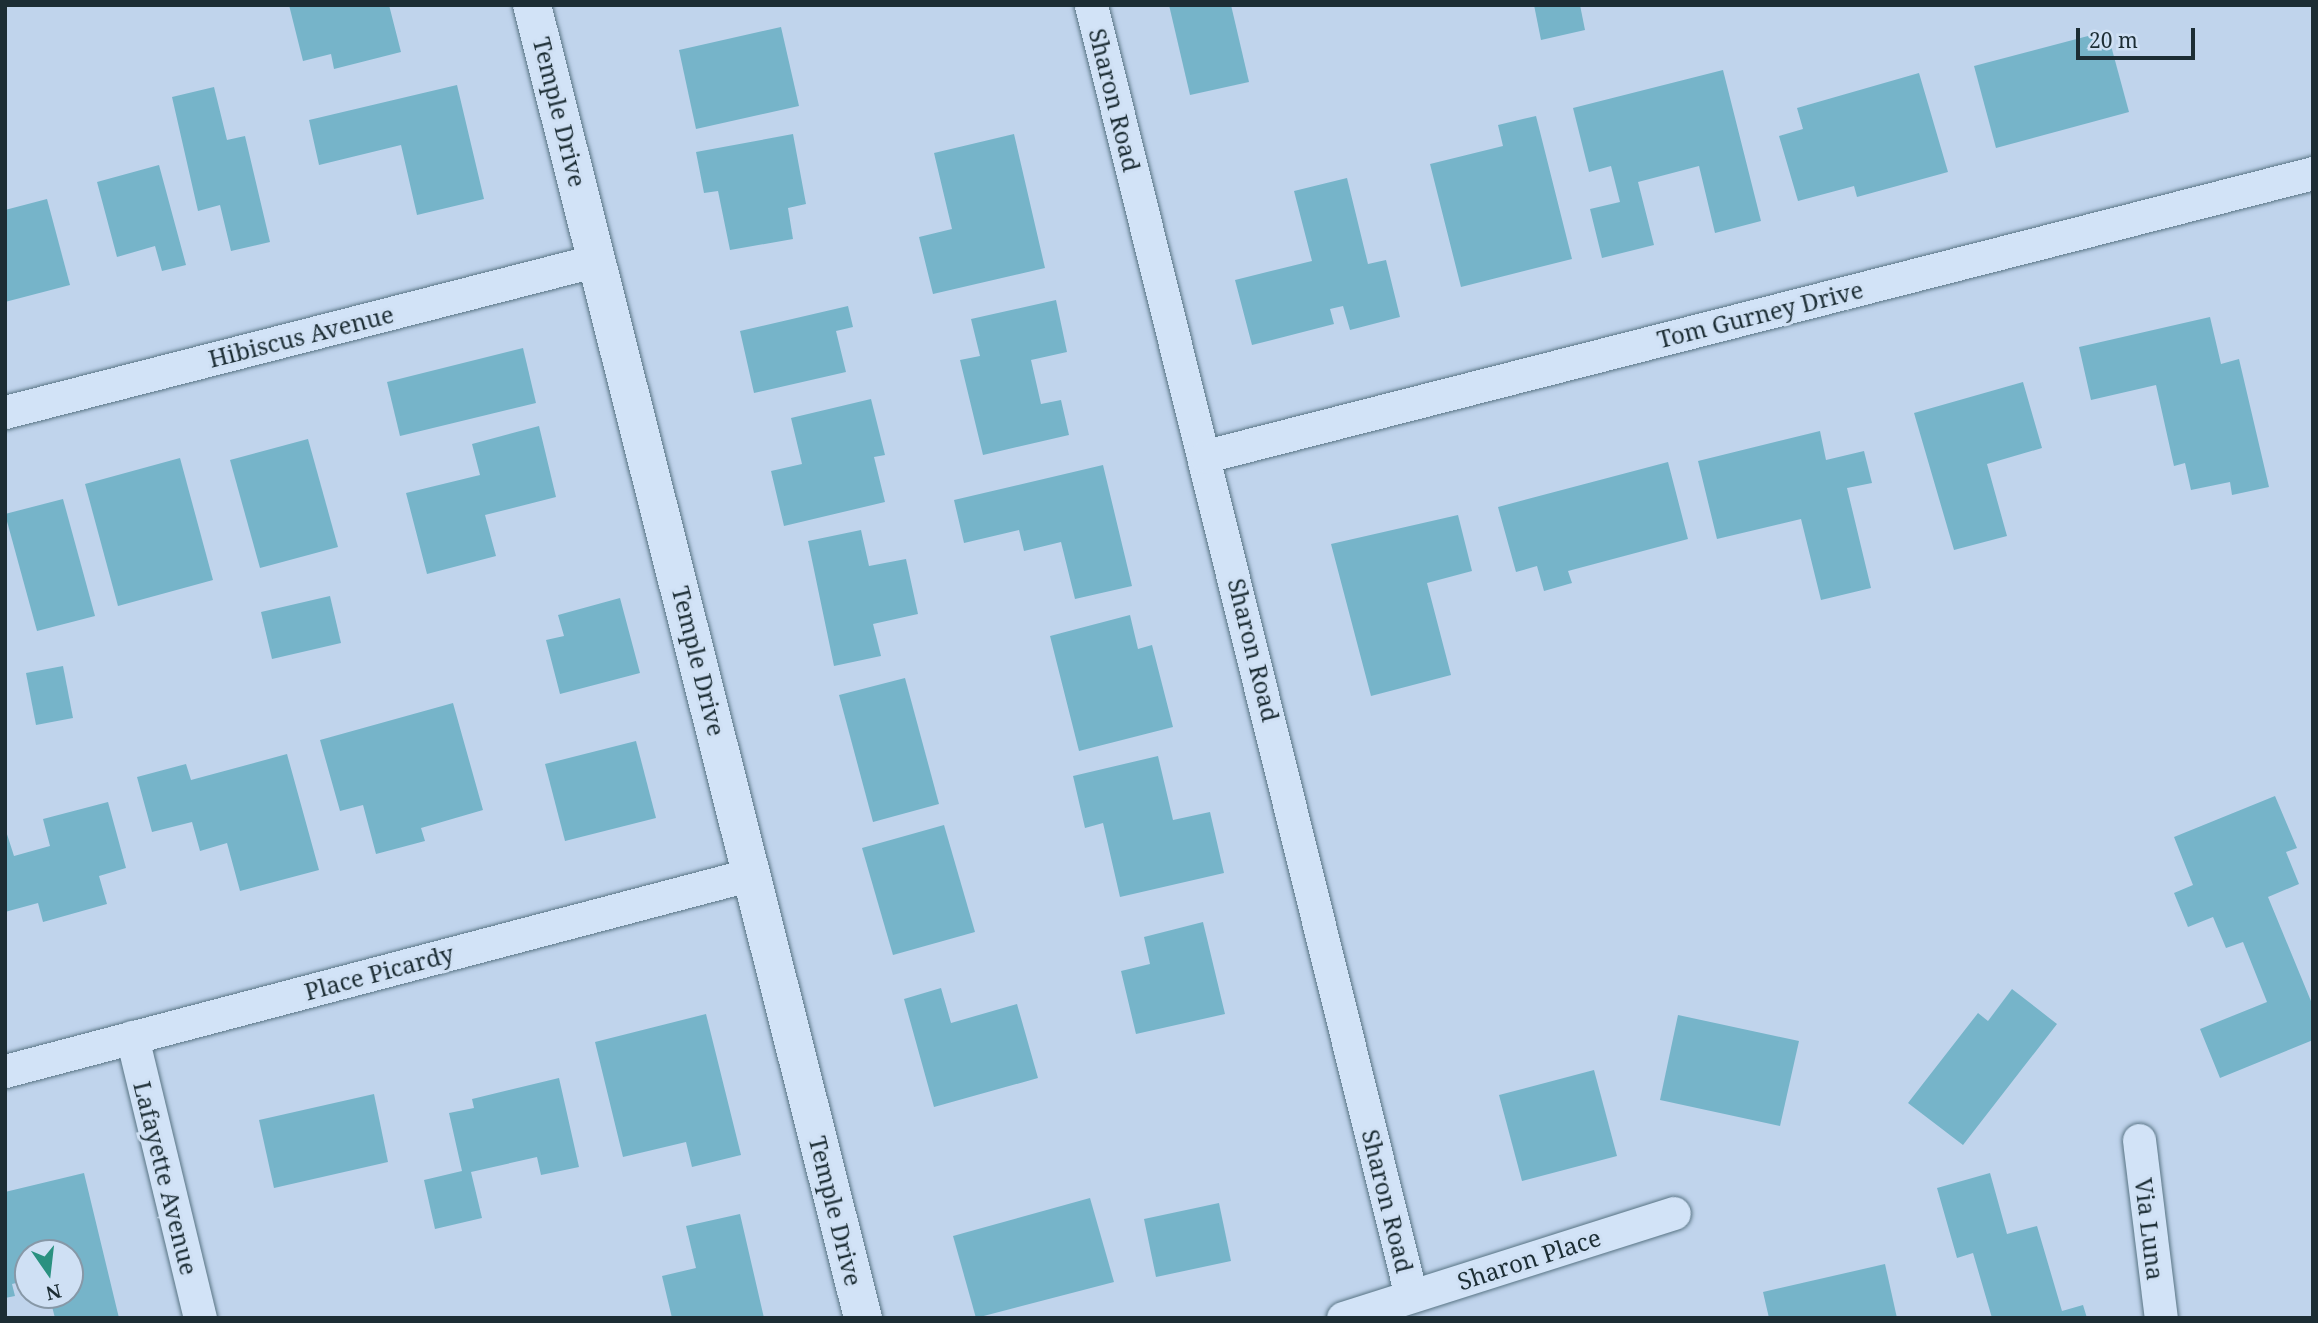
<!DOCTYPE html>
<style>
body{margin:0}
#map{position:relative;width:2318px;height:1323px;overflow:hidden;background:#c0d4ec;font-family:"Noto Serif",serif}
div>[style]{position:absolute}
.building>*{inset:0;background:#76b4c9}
.roads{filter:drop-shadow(0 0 2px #587484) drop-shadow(0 0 2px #587484)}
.street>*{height:33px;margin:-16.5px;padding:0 16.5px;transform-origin:16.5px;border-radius:16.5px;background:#d2e3f7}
.secondary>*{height:38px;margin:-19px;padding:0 19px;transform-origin:19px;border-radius:19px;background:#d2e3f7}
span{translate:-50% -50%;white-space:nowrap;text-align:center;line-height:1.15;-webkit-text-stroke:6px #cfe0f4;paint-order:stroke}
.street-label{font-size:24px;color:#1c2d34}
.frame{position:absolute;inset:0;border:7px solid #1c2d34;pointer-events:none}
.north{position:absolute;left:14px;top:1239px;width:70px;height:70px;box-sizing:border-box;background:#cfe0f4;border:2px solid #8798a7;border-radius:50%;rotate:166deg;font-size:19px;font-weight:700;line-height:28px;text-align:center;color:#1c2d34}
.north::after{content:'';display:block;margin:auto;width:24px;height:32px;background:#2a9180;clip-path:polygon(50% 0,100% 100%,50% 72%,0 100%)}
.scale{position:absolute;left:2076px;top:28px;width:119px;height:32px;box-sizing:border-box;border:4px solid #1c2d34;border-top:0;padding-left:9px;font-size:21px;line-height:24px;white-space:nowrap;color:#1c2d34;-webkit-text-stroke:5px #cfe0f4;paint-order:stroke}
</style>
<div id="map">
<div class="building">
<i style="clip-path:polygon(289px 5px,389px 5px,401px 52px,334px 69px,331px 54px,303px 61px)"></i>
<i style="clip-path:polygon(1169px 5px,1231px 5px,1249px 82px,1190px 95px)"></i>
<i style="clip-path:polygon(1534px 5px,1580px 5px,1585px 30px,1541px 40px)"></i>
<i style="clip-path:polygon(781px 27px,799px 106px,696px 129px,679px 50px)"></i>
<i style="clip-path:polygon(2107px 31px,2129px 112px,1996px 148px,1974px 66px)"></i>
<i style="clip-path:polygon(1723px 70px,1761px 221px,1715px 233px,1699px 166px,1638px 182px,1654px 245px,1602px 258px,1590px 209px,1620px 202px,1611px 166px,1589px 172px,1573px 108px)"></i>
<i style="clip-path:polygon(1919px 73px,1948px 172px,1857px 197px,1854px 186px,1798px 201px,1779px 136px,1803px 129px,1797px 108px)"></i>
<i style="clip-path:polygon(457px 85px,484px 199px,417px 215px,401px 145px,319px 165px,309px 120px)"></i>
<i style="clip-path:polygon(214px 87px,227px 140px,245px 136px,270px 242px,231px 251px,220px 205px,198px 211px,172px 97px)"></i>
<i style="clip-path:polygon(1536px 116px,1572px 259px,1461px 287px,1430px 164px,1503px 146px,1498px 125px)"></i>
<i style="clip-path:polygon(793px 134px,806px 204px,788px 208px,793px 239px,730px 250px,718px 191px,704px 193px,696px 152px)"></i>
<i style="clip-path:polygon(1014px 134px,1045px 268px,933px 294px,919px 237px,952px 229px,934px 153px)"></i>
<i style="clip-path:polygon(159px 165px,186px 265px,162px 271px,155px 246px,117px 257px,97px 182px)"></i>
<i style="clip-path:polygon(1347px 178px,1368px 264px,1386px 260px,1400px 317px,1350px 330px,1343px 306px,1330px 309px,1334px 324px,1252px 345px,1235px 280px,1312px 261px,1294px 191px)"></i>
<i style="clip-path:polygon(47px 199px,70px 285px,5px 302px,5px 210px)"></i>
<i style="clip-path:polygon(1056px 300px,1067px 352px,1031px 360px,1041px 404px,1061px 400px,1069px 435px,983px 455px,960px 360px,980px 356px,971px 319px)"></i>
<i style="clip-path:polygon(848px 306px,853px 327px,836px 331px,846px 372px,754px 393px,740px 331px)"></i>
<i style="clip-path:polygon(2210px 317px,2221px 364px,2239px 359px,2269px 487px,2232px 495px,2230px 482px,2191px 490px,2185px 463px,2174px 466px,2156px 385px,2091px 400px,2079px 347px)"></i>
<i style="clip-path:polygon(523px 348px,536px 403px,400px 436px,387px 382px)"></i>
<i style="clip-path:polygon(2023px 382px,2042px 448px,1987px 464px,2007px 536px,1954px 550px,1914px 413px)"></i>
<i style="clip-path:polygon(871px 399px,885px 455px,874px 457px,885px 502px,784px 526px,771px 471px,802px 464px,791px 418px)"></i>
<i style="clip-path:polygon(539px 426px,556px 497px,485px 515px,496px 556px,427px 574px,406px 493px,480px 475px,472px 444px)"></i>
<i style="clip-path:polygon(1820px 431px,1826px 460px,1864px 451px,1872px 483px,1847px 488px,1871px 588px,1821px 600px,1801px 519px,1717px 539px,1698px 461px)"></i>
<i style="clip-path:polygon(308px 439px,338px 547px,260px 568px,230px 460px)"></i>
<i style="clip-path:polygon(180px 458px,213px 580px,118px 606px,85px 484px)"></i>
<i style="clip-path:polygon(1668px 462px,1688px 539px,1568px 571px,1572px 583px,1544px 591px,1537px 566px,1516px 572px,1498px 507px)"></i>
<i style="clip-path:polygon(1103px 465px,1132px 586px,1075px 599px,1061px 542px,1024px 551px,1019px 530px,964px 543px,954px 500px)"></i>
<i style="clip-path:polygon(63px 499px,95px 616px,37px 631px,5px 514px)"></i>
<i style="clip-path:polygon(1458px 515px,1472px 571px,1427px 583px,1451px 675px,1371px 696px,1331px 544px)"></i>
<i style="clip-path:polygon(861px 530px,869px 566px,906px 559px,918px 614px,873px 624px,881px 656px,834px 666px,808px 541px)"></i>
<i style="clip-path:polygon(330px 596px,341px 643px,272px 659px,261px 612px)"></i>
<i style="clip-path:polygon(620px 598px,640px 673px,560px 694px,546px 640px,564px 636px,558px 615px)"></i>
<i style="clip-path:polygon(1130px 615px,1138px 649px,1152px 645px,1173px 727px,1079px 751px,1050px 636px)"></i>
<i style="clip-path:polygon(63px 666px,73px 718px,36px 725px,26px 673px)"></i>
<i style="clip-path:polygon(905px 678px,939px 804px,873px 822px,839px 695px)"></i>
<i style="clip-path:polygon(453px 703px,483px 810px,421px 828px,425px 841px,376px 854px,363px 805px,340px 811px,320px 740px)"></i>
<i style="clip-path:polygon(636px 741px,656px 818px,565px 841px,545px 764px)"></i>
<i style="clip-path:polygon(287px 754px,319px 870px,240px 891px,227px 843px,200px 851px,192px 822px,152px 832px,137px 777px,186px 764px,191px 780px)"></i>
<i style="clip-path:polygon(1158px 756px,1173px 820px,1210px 812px,1224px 873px,1120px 897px,1103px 823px,1085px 828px,1073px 776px)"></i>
<i style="clip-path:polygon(2275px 796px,2297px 848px,2286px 852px,2299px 884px,2268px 897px,2313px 1006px,2313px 1040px,2220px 1078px,2200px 1029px,2267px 1002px,2243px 942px,2226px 948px,2213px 917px,2188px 927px,2174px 893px,2193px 885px,2174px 837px)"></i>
<i style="clip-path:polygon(108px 802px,126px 868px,99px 876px,107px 904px,43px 922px,38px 903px,5px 912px,5px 828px,14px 856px,50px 846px,43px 819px)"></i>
<i style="clip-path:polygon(944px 825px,975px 932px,893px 955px,862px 848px)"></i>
<i style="clip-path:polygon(1203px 922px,1225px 1014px,1136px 1034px,1121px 971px,1150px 964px,1144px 937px)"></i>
<i style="clip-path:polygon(941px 988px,951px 1023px,1017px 1004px,1038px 1078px,934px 1107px,904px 999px)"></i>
<i style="clip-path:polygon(2012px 989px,2057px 1024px,1963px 1145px,1908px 1103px,1978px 1013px,1988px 1021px)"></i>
<i style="clip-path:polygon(706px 1014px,741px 1155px,692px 1167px,686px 1142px,623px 1157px,595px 1042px)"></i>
<i style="clip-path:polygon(1678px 1015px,1799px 1041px,1780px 1126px,1660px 1100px)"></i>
<i style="clip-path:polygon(1594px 1070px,1617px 1156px,1522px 1181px,1499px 1095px)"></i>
<i style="clip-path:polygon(559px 1078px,579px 1167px,541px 1175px,537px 1157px,471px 1172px,482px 1218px,435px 1229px,424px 1180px,462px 1171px,449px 1113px,474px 1108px,472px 1099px)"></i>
<i style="clip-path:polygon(374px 1094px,388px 1162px,274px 1188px,259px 1120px)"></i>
<i style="clip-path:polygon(84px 1173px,119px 1318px,55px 1318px,49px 1295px,70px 1295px,70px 1253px,28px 1253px,28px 1280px,12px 1284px,15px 1296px,5px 1298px,5px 1192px)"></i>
<i style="clip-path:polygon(1990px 1173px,2007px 1234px,2037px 1226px,2062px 1311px,2083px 1305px,2087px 1318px,1992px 1318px,1973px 1253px,1957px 1258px,1937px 1188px)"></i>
<i style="clip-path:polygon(1090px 1198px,1114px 1282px,976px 1318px,953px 1236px)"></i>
<i style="clip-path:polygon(1219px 1203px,1231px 1261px,1156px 1277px,1144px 1219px)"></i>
<i style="clip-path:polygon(740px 1214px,764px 1318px,672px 1318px,662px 1276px,696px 1268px,686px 1226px)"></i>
<i style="clip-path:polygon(1885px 1264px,1897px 1318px,1769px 1318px,1763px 1292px)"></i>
</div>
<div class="roads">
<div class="street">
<i style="left:1091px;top:5px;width:1330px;rotate:76.08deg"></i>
<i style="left:5px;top:412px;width:612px;rotate:-14.38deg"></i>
<i style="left:1206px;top:456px;width:1143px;rotate:-14.34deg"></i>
<i style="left:132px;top:1037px;width:289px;rotate:76.4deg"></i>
<i style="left:5px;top:1071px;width:773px;rotate:-14.77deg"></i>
<i style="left:2139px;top:1140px;width:179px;rotate:83deg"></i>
<i style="left:1343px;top:1318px;width:347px;rotate:-17.6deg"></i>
</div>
<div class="secondary">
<i style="left:532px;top:5px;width:1354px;rotate:75.85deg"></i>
</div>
</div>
<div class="street-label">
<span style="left:1115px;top:100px;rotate:76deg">Sharon Road</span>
<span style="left:560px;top:112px;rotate:76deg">Temple Drive</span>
<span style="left:1760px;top:314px;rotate:-14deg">Tom Gurney Drive</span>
<span style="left:301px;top:336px;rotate:-14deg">Hibiscus Avenue</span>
<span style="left:1254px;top:650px;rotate:76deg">Sharon Road</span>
<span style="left:699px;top:661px;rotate:76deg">Temple Drive</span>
<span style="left:379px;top:972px;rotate:-15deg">Place Picardy</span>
<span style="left:166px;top:1178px;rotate:76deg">Lafayette Avenue</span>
<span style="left:1388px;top:1201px;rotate:76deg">Sharon Road</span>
<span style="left:836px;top:1211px;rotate:76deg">Temple Drive</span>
<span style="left:2150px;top:1229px;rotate:83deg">Via Luna</span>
<span style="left:1529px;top:1259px;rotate:-18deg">Sharon Place</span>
</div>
<div class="frame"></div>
<div class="north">N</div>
<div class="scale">20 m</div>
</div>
